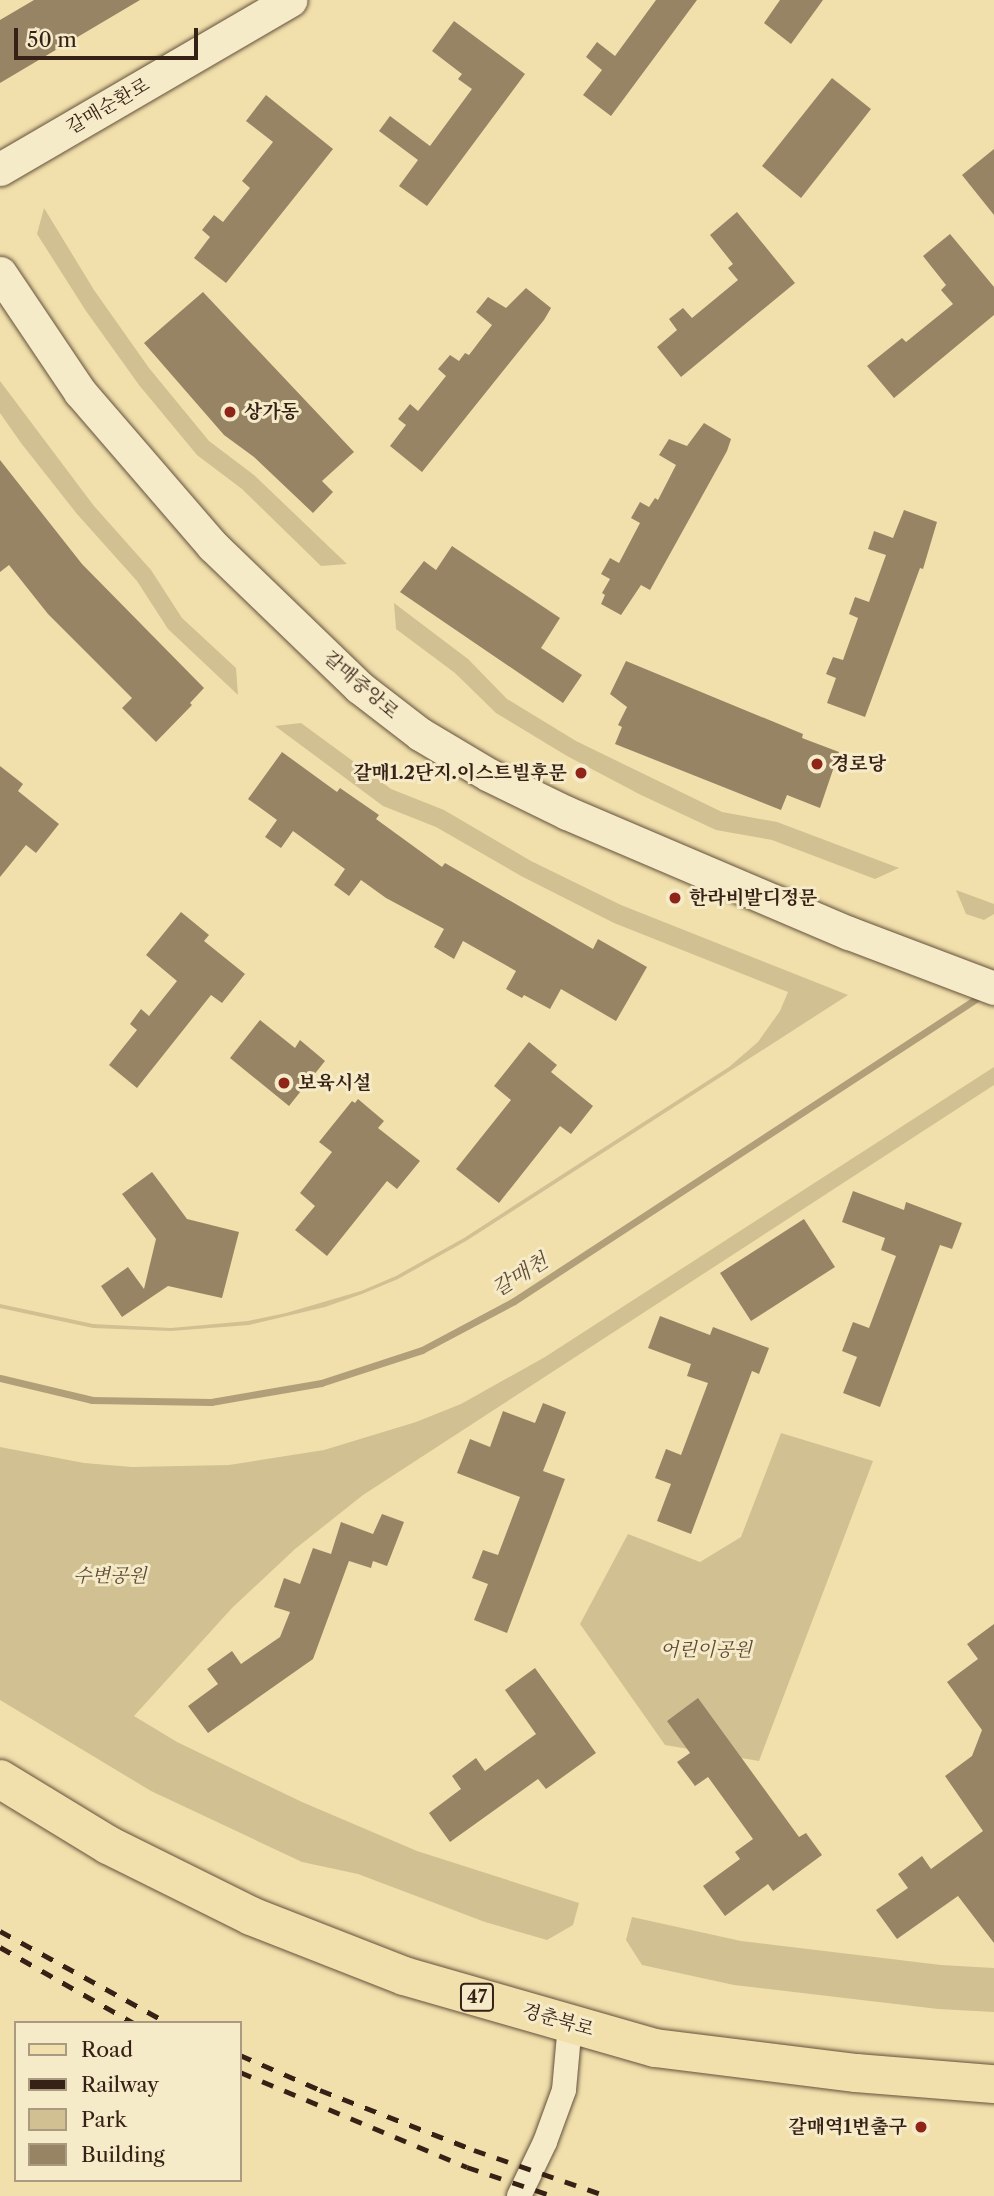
<!DOCTYPE html>
<meta charset="utf-8">
<style>
body{margin:0}
#map{position:relative;width:994px;height:2196px;overflow:hidden;background:#f1e0ac;font-family:"Libre Caslon Text","Noto Serif KR",serif}
div>[style]{position:absolute}
.green>*{inset:0;background:#d1c092}
.stream>*{height:7px;margin:-3.5px;padding:0 3.5px;transform-origin:3.5px;border-radius:3.5px;background:#b19f79}
.building>*{inset:0;background:#978464}
.roads{filter:drop-shadow(0 0 2px #65513c) drop-shadow(0 0 2px #65513c)}
.street>*{height:24px;margin:-12px;padding:0 12px;transform-origin:12px;border-radius:12px;background:#f6ebc9}
.secondary>*{height:33px;margin:-16.5px;padding:0 16.5px;transform-origin:16.5px;border-radius:16.5px;background:#f6ebc9}
.primary>*{height:38px;margin:-19px;padding:0 19px;transform-origin:19px;border-radius:19px;background:#f1e0ac}
.rail>*{height:5px;margin-top:-2.5px;transform-origin:0;background:repeating-linear-gradient(90deg,#362116 0 12px,transparent 0 24px)}
.dots>*{width:19px;height:19px;translate:-50% -50%;box-sizing:border-box;border:4px solid #f6ebc9;border-radius:50%}
span{translate:-50% -50%;white-space:nowrap;text-align:center;line-height:1.15;-webkit-text-stroke:6px #f6ebc9;paint-order:stroke}
.shield-label span{padding:2px 5px;background:#f6ebc9;border:2px solid;border-radius:5px;-webkit-text-stroke-width:0}
.shield-label{font-size:18px;color:#362116;font-weight:700}
.street-label{font-size:19px;color:#362116}
.poi-label{font-size:19px;color:#362116;font-weight:700}
.left{translate:0 -50%;text-align:left}
.right{translate:-100% -50%;text-align:right}
.park-label{font-size:19px;color:#5d4935;font-style:italic}
.water-label{font-size:21px;color:#614d39;font-style:italic}
.legend{position:absolute;left:14px;top:2021px;width:228px;height:161px;box-sizing:border-box;background:#f6ebc9;border:2px solid #a99a81;margin:0;padding:9px 12px;list-style:none;font-size:21px;color:#362116}
.legend li{display:flex;align-items:center;gap:14px;height:35px}
.legend b{width:35px;border:2px solid #a99a81}
.scale{position:absolute;left:14px;top:28px;width:184px;height:32px;box-sizing:border-box;border:4px solid #362116;border-top:0;padding-left:9px;font-size:21px;line-height:24px;white-space:nowrap;color:#362116;-webkit-text-stroke:5px #f6ebc9;paint-order:stroke}
</style>
<div id="map">
<div class="green">
<i style="clip-path:polygon(44px 208px,94px 290px,149px 368px,209px 441px,254px 475px,347px 564px,321px 566px,242px 489px,197px 455px,139px 385px,86px 311px,37px 234px)"></i>
<i style="clip-path:polygon(0 381px,94px 506px,151px 570px,182px 618px,236px 668px,238px 695px,168px 629px,137px 581px,77px 514px,21px 443px,0 413px)"></i>
<i style="clip-path:polygon(394px 603px,468px 659px,507px 699px,576px 741px,722px 812px,777px 822px,899px 868px,875px 879px,772px 840px,716px 830px,641px 795px,567px 756px,496px 713px,455px 673px,396px 629px)"></i>
<i style="clip-path:polygon(301px 723px,391px 789px,444px 810px,531px 861px,621px 905px,848px 995px,466px 1241px,398px 1279px,362px 1294px,325px 1307px,249px 1325px,171px 1331px,93px 1328px,0 1308px,0 1304px,93px 1324px,171px 1328px,248px 1321px,286px 1313px,361px 1291px,396px 1276px,464px 1238px,729px 1067px,758px 1042px,780px 1011px,788px 992px,614px 923px,523px 877px,436px 827px,383px 806px,275px 726px)"></i>
<i style="clip-path:polygon(956px 890px,994px 904px,994px 914px,984px 920px,966px 914px)"></i>
<i style="clip-path:polygon(994px 1067px,994px 1085px,363px 1495px,295px 1549px,232px 1608px,134px 1716px,177px 1742px,302px 1802px,417px 1851px,579px 1903px,573px 1925px,547px 1940px,485px 1922px,358px 1874px,302px 1862px,151px 1791px,0 1700px,0 1447px,84px 1463px,132px 1467px,229px 1465px,324px 1450px,416px 1422px,461px 1404px,545px 1357px)"></i>
<i style="clip-path:polygon(781px 1433px,873px 1461px,759px 1761px,665px 1745px,580px 1624px,628px 1534px,700px 1562px,741px 1537px)"></i>
<i style="clip-path:polygon(632px 1917px,741px 1941px,941px 1965px,994px 1968px,994px 2012px,938px 2009px,734px 1985px,642px 1965px,626px 1940px)"></i>
</div>
<div class="stream">
<i style="left:0;top:1378px;width:95px;rotate:13.4deg"></i>
<i style="left:92px;top:1400px;width:119px;rotate:1deg"></i>
<i style="left:211px;top:1402px;width:112px;rotate:-9.8deg"></i>
<i style="left:321px;top:1383px;width:106px;rotate:-18.1deg"></i>
<i style="left:422px;top:1350px;width:104px;rotate:-28deg"></i>
<i style="left:514px;top:1301px;width:559px;rotate:-33.18deg"></i>
</div>
<div class="building">
<i style="clip-path:polygon(34px 0,140px 0,0 83px,0 20px)"></i>
<i style="clip-path:polygon(656px 0,697px 0,611px 116px,583px 95px,602px 70px,586px 57px,597px 42px,615px 56px)"></i>
<i style="clip-path:polygon(780px 0,823px 0,791px 44px,764px 23px)"></i>
<i style="clip-path:polygon(454px 21px,525px 74px,427px 206px,399px 186px,418px 160px,379px 131px,390px 116px,430px 146px,472px 89px,458px 79px,462px 74px,432px 51px)"></i>
<i style="clip-path:polygon(832px 78px,871px 109px,801px 198px,762px 166px)"></i>
<i style="clip-path:polygon(266px 95px,333px 149px,226px 283px,194px 258px,210px 237px,202px 230px,214px 215px,223px 222px,250px 188px,242px 181px,273px 142px,246px 121px)"></i>
<i style="clip-path:polygon(994px 149px,994px 215px,962px 175px)"></i>
<i style="clip-path:polygon(737px 212px,795px 283px,681px 377px,657px 347px,677px 330px,669px 319px,683px 308px,692px 318px,738px 280px,728px 268px,733px 264px,710px 235px)"></i>
<i style="clip-path:polygon(950px 234px,994px 287px,994px 315px,894px 398px,867px 366px,902px 338px,906px 342px,953px 304px,941px 290px,946px 285px,923px 256px)"></i>
<i style="clip-path:polygon(526px 288px,551px 308px,544px 320px,422px 472px,390px 446px,406px 425px,398px 419px,410px 404px,418px 411px,446px 376px,438px 369px,450px 355px,459px 361px,465px 353px,469px 355px,492px 325px,476px 312px,488px 297px,506px 308px)"></i>
<i style="clip-path:polygon(203px 292px,354px 452px,322px 481px,333px 492px,313px 513px,254px 457px,224px 435px,144px 343px)"></i>
<i style="clip-path:polygon(704px 423px,731px 439px,727px 451px,650px 590px,641px 585px,621px 615px,601px 604px,605px 595px,602px 593px,610px 579px,601px 574px,610px 558px,619px 563px,640px 523px,631px 518px,640px 502px,649px 507px,655px 498px,658px 500px,676px 465px,659px 455px,669px 439px,687px 446px)"></i>
<i style="clip-path:polygon(0 460px,82px 564px,204px 688px,190px 703px,192px 705px,156px 742px,122px 708px,132px 698px,48px 614px,9px 565px,0 572px)"></i>
<i style="clip-path:polygon(904px 510px,937px 522px,923px 569px,920px 568px,865px 717px,827px 703px,836px 678px,826px 674px,833px 657px,843px 660px,858px 618px,849px 614px,855px 597px,869px 602px,886px 555px,868px 549px,874px 531px,893px 538px)"></i>
<i style="clip-path:polygon(452px 546px,560px 618px,541px 648px,582px 675px,563px 703px,400px 592px,424px 561px,436px 570px)"></i>
<i style="clip-path:polygon(626px 661px,803px 734px,802px 738px,839px 752px,820px 808px,787px 795px,781px 810px,615px 744px,622px 727px,618px 725px,627px 707px,610px 694px)"></i>
<i style="clip-path:polygon(282px 752px,337px 792px,340px 788px,379px 815px,376px 819px,442px 867px,445px 863px,593px 949px,598px 939px,647px 967px,616px 1021px,561px 989px,550px 1009px,524px 995px,522px 998px,506px 989px,516px 971px,463px 941px,454px 959px,434px 947px,444px 929px,386px 898px,361px 880px,349px 896px,334px 885px,345px 869px,293px 831px,281px 848px,265px 837px,277px 820px,248px 799px)"></i>
<i style="clip-path:polygon(0 766px,23px 784px,18px 791px,59px 824px,36px 853px,26px 845px,0 877px)"></i>
<i style="clip-path:polygon(181px 912px,209px 935px,204px 941px,245px 974px,222px 1003px,211px 995px,137px 1088px,109px 1065px,137px 1030px,130px 1024px,141px 1009px,149px 1016px,177px 981px,146px 955px)"></i>
<i style="clip-path:polygon(260px 1020px,295px 1048px,300px 1040px,325px 1061px,289px 1106px,230px 1058px)"></i>
<i style="clip-path:polygon(529px 1042px,557px 1065px,551px 1072px,593px 1106px,571px 1134px,560px 1126px,499px 1203px,456px 1169px,511px 1100px,494px 1086px)"></i>
<i style="clip-path:polygon(358px 1099px,384px 1121px,378px 1128px,420px 1161px,397px 1189px,387px 1181px,327px 1256px,295px 1230px,315px 1206px,300px 1193px,332px 1152px,319px 1142px,352px 1101px,355px 1103px)"></i>
<i style="clip-path:polygon(152px 1172px,187px 1219px,239px 1232px,222px 1298px,168px 1286px,122px 1317px,101px 1286px,128px 1267px,144px 1289px,156px 1239px,122px 1194px)"></i>
<i style="clip-path:polygon(853px 1191px,904px 1210px,906px 1202px,962px 1223px,952px 1249px,940px 1245px,880px 1407px,843px 1393px,857px 1357px,842px 1351px,853px 1322px,869px 1328px,896px 1256px,881px 1250px,885px 1238px,842px 1222px)"></i>
<i style="clip-path:polygon(804px 1219px,835px 1267px,751px 1321px,720px 1273px)"></i>
<i style="clip-path:polygon(660px 1316px,710px 1335px,713px 1327px,769px 1348px,759px 1374px,752px 1371px,691px 1534px,657px 1521px,671px 1484px,655px 1478px,666px 1449px,681px 1455px,708px 1383px,687px 1376px,691px 1364px,648px 1348px)"></i>
<i style="clip-path:polygon(543px 1403px,566px 1412px,543px 1471px,565px 1479px,507px 1633px,474px 1620px,488px 1584px,472px 1578px,483px 1550px,498px 1555px,520px 1497px,457px 1473px,470px 1439px,490px 1447px,503px 1411px,535px 1423px)"></i>
<i style="clip-path:polygon(382px 1514px,404px 1522px,387px 1566px,373px 1561px,371px 1568px,349px 1561px,313px 1659px,208px 1733px,188px 1706px,218px 1684px,207px 1669px,232px 1651px,241px 1664px,280px 1637px,290px 1612px,274px 1607px,284px 1578px,300px 1584px,313px 1548px,331px 1554px,341px 1522px,373px 1534px)"></i>
<i style="clip-path:polygon(994px 1624px,994px 1943px,958px 1896px,897px 1939px,876px 1910px,908px 1888px,898px 1874px,922px 1856px,931px 1869px,983px 1831px,945px 1776px,972px 1756px,982px 1730px,947px 1682px,978px 1659px,967px 1644px)"></i>
<i style="clip-path:polygon(535px 1668px,596px 1753px,546px 1789px,538px 1779px,450px 1842px,429px 1813px,461px 1789px,452px 1776px,476px 1758px,485px 1771px,536px 1734px,505px 1690px)"></i>
<i style="clip-path:polygon(698px 1698px,799px 1837px,806px 1833px,822px 1855px,773px 1891px,768px 1884px,725px 1916px,703px 1886px,740px 1859px,735px 1852px,753px 1839px,708px 1777px,695px 1786px,677px 1762px,690px 1753px,667px 1721px)"></i>
</div>
<div class="roads">
<div class="street">
<i style="left:519px;top:2196px;width:60px;rotate:-64.3deg"></i>
<i style="left:545px;top:2142px;width:55px;rotate:-69.9deg"></i>
<i style="left:564px;top:2090px;width:66px;rotate:-84.8deg"></i>
</div>
<div class="secondary">
<i style="left:0;top:169px;width:336px;rotate:-30.2deg"></i>
<i style="left:0;top:273px;width:143px;rotate:56.1deg"></i>
<i style="left:80px;top:392px;width:203px;rotate:49.2deg"></i>
<i style="left:213px;top:546px;width:203px;rotate:44deg"></i>
<i style="left:359px;top:687px;width:77px;rotate:37.6deg"></i>
<i style="left:420px;top:734px;width:80px;rotate:30.7deg"></i>
<i style="left:489px;top:775px;width:87px;rotate:26deg"></i>
<i style="left:567px;top:813px;width:306px;rotate:23.1deg"></i>
<i style="left:849px;top:933px;width:155px;rotate:20.8deg"></i>
</div>
<div class="primary">
<i style="left:0;top:1779px;width:127px;rotate:31.4deg"></i>
<i style="left:108px;top:1845px;width:160px;rotate:26.4deg"></i>
<i style="left:251px;top:1916px;width:164px;rotate:21.4deg"></i>
<i style="left:404px;top:1976px;width:261px;rotate:16deg"></i>
<i style="left:655px;top:2048px;width:203px;rotate:7.1deg"></i>
<i style="left:856px;top:2073px;width:138px;rotate:4.6deg"></i>
</div>
</div>
<div class="rail">
<i style="left:0;top:1931px;width:192px;rotate:28.7deg"></i>
<i style="left:0;top:1947px;width:154px;rotate:29.6deg"></i>
<i style="left:240px;top:2055px;width:87px;rotate:23.6deg"></i>
<i style="left:320px;top:2090px;width:165px;rotate:21.3deg"></i>
<i style="left:474px;top:2150px;width:141px;rotate:19.1deg"></i>
<i style="left:240px;top:2072px;width:246px;rotate:22.7deg"></i>
<i style="left:467px;top:2167px;width:91px;rotate:18.6deg"></i>
</div>
<div class="dots">
<i style="left:230px;top:412px;background:#8f2418"></i>
<i style="left:817px;top:764px;background:#8f2418"></i>
<i style="left:581px;top:773px;background:#8f2418"></i>
<i style="left:675px;top:898px;background:#8f2418"></i>
<i style="left:284px;top:1083px;background:#8f2418"></i>
<i style="left:921px;top:2127px;background:#8f2418"></i>
</div>
<div class="shield-label">
<span style="left:477px;top:1997px">47</span>
</div>
<div class="street-label">
<span style="left:108px;top:106px;rotate:-30deg">갈매순환로</span>
<span style="left:361px;top:685px;rotate:41deg">갈매중앙로</span>
<span style="left:558px;top:2020px;rotate:16deg">경춘북로</span>
</div>
<div class="poi-label">
<span class="left" style="left:244px;top:412px">상가동</span>
<span class="left" style="left:831px;top:764px">경로당</span>
<span class="right" style="left:567px;top:773px">갈매1.2단지.이스트빌후문</span>
<span class="left" style="left:689px;top:898px">한라비발디정문</span>
<span class="left" style="left:298px;top:1083px">보육시설</span>
<span class="right" style="left:907px;top:2127px">갈매역1번출구</span>
</div>
<div class="park-label">
<span style="left:110px;top:1576px">수변공원</span>
<span style="left:706px;top:1650px">어린이공원</span>
</div>
<div class="water-label">
<span style="left:520px;top:1275px;rotate:-32deg">갈매천</span>
</div>
<ul class="legend">
<li><b style="height:9px;background:#f1e0ac"></b>Road</li>
<li><b style="height:9px;background:#362116"></b>Railway</li>
<li><b style="height:19px;background:#d1c092"></b>Park</li>
<li><b style="height:19px;background:#978464"></b>Building</li>
</ul>
<div class="scale">50 m</div>
</div>
